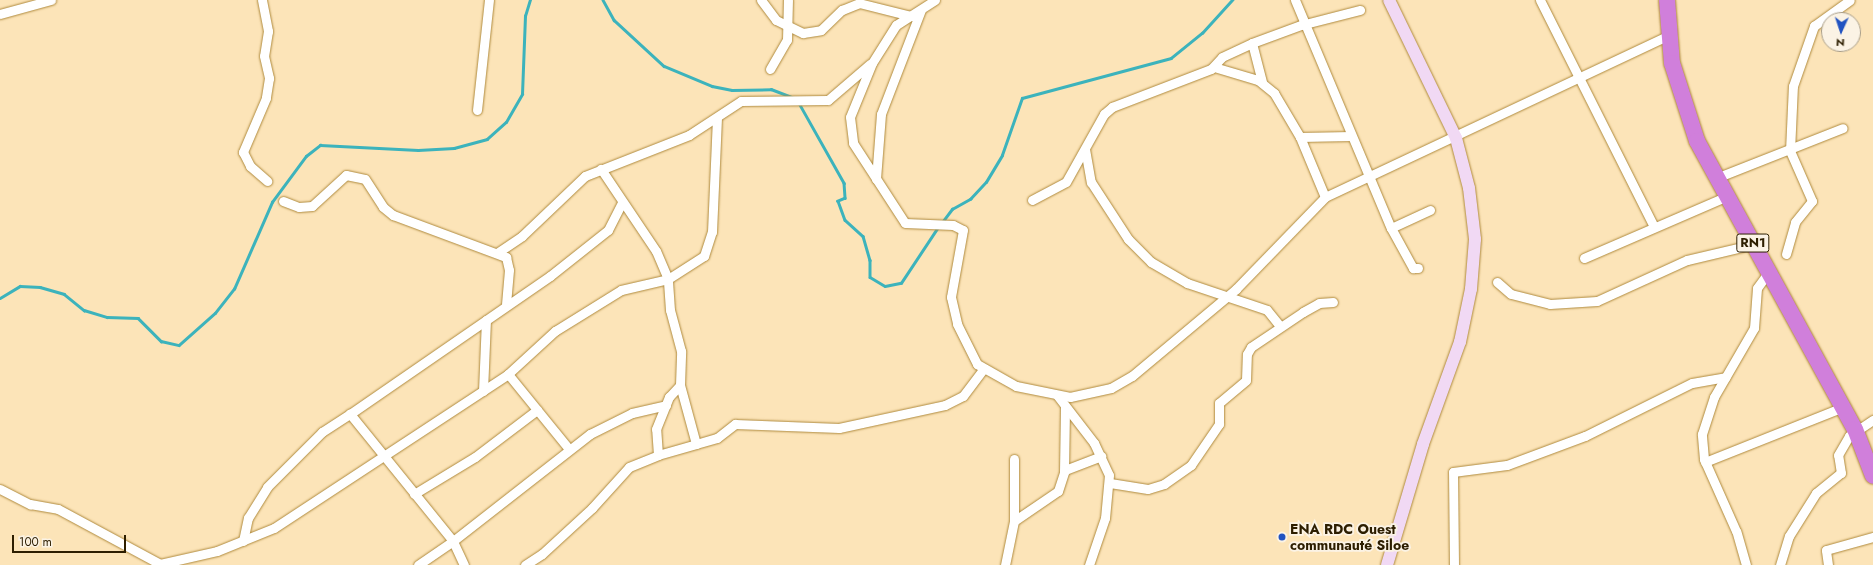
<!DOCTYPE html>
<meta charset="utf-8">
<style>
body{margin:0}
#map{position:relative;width:1873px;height:565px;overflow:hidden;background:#fce4b8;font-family:Jost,sans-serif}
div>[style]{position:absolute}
.stream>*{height:2.5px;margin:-1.25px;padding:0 1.25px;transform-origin:1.25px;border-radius:1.25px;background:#3cb3bc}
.roads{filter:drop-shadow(0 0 1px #af8a3d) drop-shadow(0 0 1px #af8a3d)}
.street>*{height:9px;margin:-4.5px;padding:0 4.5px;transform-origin:4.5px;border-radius:4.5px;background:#fff}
.secondary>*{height:12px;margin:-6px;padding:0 6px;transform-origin:6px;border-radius:6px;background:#f1d9f4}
.highway>*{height:16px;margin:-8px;padding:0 8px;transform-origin:8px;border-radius:8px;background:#d07fdb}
.dots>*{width:11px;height:11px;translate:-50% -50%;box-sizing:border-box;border:2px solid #fbf3e5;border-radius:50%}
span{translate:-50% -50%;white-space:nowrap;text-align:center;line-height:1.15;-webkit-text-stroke:3.5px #fbf3e5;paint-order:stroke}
.shield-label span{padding:1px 3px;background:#fbf3e5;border:1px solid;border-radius:3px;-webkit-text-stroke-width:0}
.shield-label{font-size:13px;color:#2d1e00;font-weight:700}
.poi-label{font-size:14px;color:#2d1e00;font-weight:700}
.left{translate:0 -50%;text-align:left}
.north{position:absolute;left:1821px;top:12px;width:40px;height:40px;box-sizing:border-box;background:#fbf3e5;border:1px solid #a99e89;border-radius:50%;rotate:183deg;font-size:11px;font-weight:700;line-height:16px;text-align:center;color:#2d1e00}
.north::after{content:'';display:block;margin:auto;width:14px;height:18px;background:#2153c1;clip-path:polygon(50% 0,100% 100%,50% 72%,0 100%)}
.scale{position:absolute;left:12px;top:535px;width:114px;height:18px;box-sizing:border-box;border:2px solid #2d1e00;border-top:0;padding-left:5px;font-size:12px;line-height:14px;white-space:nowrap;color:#2d1e00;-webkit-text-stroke:3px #fbf3e5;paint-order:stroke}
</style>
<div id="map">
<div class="stream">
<i style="left:603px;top:0;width:23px;rotate:61deg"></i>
<i style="left:614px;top:20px;width:68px;rotate:42.6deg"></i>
<i style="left:664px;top:66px;width:52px;rotate:22.6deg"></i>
<i style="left:712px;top:86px;width:20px;rotate:11deg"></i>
<i style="left:732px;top:90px;width:39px;rotate:-1deg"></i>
<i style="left:771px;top:89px;width:25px;rotate:21deg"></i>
<i style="left:799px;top:103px;width:92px;rotate:60.6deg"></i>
<i style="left:844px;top:183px;width:15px;rotate:86deg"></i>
<i style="left:845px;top:198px;width:8px;rotate:157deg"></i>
<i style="left:838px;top:201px;width:20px;rotate:70deg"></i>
<i style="left:845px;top:220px;width:24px;rotate:42deg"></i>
<i style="left:863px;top:236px;width:25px;rotate:74deg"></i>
<i style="left:870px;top:260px;width:17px;rotate:90deg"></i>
<i style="left:870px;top:277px;width:17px;rotate:31deg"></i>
<i style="left:885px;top:286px;width:16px;rotate:-11deg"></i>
<i style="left:901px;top:283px;width:67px;rotate:-56.5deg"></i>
<i style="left:943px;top:221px;width:15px;rotate:-53deg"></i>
<i style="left:952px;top:209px;width:21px;rotate:-29deg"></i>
<i style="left:970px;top:199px;width:23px;rotate:-47deg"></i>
<i style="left:986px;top:182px;width:31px;rotate:-59deg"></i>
<i style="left:1002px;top:155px;width:60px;rotate:-70.7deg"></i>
<i style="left:1022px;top:98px;width:154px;rotate:-15deg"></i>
<i style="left:1171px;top:58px;width:40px;rotate:-39deg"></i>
<i style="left:1202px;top:33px;width:45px;rotate:-47.7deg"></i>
<i style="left:0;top:298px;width:23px;rotate:-31deg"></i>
<i style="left:20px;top:286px;width:20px;rotate:3deg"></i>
<i style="left:40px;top:287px;width:25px;rotate:16deg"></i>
<i style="left:64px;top:294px;width:26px;rotate:39deg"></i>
<i style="left:84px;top:310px;width:24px;rotate:17deg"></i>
<i style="left:107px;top:317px;width:31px;rotate:2deg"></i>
<i style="left:138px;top:318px;width:33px;rotate:45deg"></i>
<i style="left:161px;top:341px;width:18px;rotate:13deg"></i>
<i style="left:179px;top:345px;width:48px;rotate:-41.6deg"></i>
<i style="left:215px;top:313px;width:31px;rotate:-52deg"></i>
<i style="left:234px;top:289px;width:95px;rotate:-66.4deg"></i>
<i style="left:272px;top:202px;width:57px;rotate:-53.5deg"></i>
<i style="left:306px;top:156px;width:18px;rotate:-38deg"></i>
<i style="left:320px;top:145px;width:98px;rotate:2.9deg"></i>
<i style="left:418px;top:150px;width:36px;rotate:-3deg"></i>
<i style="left:454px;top:148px;width:34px;rotate:-15deg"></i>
<i style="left:487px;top:139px;width:25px;rotate:-42deg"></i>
<i style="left:506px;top:122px;width:32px;rotate:-60deg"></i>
<i style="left:522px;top:94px;width:78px;rotate:-87.8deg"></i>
<i style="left:525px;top:16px;width:17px;rotate:-73deg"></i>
</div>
<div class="roads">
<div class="street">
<i style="left:262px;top:0;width:32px;rotate:79deg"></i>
<i style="left:268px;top:31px;width:25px;rotate:99deg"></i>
<i style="left:264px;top:56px;width:23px;rotate:77deg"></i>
<i style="left:269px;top:78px;width:20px;rotate:99deg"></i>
<i style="left:266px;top:98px;width:59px;rotate:113.1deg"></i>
<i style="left:243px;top:152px;width:16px;rotate:63deg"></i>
<i style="left:250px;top:166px;width:23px;rotate:41deg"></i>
<i style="left:761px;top:0;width:25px;rotate:53deg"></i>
<i style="left:776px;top:20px;width:30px;rotate:26deg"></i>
<i style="left:803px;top:33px;width:18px;rotate:-9deg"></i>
<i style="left:821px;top:30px;width:29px;rotate:-44deg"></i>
<i style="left:842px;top:10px;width:18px;rotate:-22deg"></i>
<i style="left:859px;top:3px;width:54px;rotate:14deg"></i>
<i style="left:935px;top:0;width:46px;rotate:147.3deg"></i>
<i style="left:896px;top:25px;width:45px;rotate:122.3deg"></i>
<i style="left:872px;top:63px;width:58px;rotate:112.2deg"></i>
<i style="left:850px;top:117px;width:26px;rotate:83deg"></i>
<i style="left:853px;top:143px;width:95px;rotate:57deg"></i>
<i style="left:905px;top:223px;width:48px;rotate:2.4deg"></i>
<i style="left:953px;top:225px;width:11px;rotate:27deg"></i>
<i style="left:963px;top:230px;width:68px;rotate:100.2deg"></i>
<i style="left:951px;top:297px;width:28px;rotate:77deg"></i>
<i style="left:957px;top:324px;width:45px;rotate:63.4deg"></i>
<i style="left:977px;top:364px;width:45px;rotate:29.4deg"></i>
<i style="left:1016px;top:386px;width:55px;rotate:11.5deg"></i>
<i style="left:1070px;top:397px;width:42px;rotate:-12.4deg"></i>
<i style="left:1111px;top:388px;width:24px;rotate:-30deg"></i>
<i style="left:1132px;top:376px;width:136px;rotate:-39.9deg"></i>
<i style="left:1236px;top:289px;width:128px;rotate:-45.9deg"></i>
<i style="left:1325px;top:197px;width:381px;rotate:-25.2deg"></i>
<i style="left:1295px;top:0;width:247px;rotate:67.2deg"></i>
<i style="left:1391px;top:228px;width:43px;rotate:-24.8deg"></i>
<i style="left:1540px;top:0;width:254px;rotate:63.3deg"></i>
<i style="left:0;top:14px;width:53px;rotate:-15.4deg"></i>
<i style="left:1252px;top:43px;width:40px;rotate:75.6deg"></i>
<i style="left:1214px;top:67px;width:46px;rotate:16.5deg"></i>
<i style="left:1258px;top:80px;width:21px;rotate:39deg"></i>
<i style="left:1274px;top:93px;width:51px;rotate:59.4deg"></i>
<i style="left:1300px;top:137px;width:65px;rotate:67.4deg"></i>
<i style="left:770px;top:69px;width:34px;rotate:-60deg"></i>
<i style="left:787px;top:40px;width:40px;rotate:-88.6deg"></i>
<i style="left:477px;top:110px;width:111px;rotate:-83.8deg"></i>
<i style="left:1300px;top:137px;width:51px;rotate:-1.1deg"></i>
<i style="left:1085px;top:149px;width:34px;rotate:80deg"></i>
<i style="left:1091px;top:182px;width:68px;rotate:57deg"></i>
<i style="left:1128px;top:239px;width:33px;rotate:45deg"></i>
<i style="left:1151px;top:262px;width:42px;rotate:30.3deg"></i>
<i style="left:1187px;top:283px;width:84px;rotate:18.6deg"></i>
<i style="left:1267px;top:310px;width:21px;rotate:51deg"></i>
<i style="left:1716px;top:178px;width:136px;rotate:-21.5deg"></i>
<i style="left:876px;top:179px;width:65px;rotate:-85.6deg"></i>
<i style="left:881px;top:114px;width:111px;rotate:-69deg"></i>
<i style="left:1032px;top:200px;width:38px;rotate:-28deg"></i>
<i style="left:1066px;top:182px;width:78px;rotate:-60.8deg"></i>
<i style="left:1104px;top:114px;width:11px;rotate:-41deg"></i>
<i style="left:1112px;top:107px;width:106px;rotate:-21deg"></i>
<i style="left:1211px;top:69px;width:16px;rotate:-47deg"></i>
<i style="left:1222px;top:57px;width:33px;rotate:-25deg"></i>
<i style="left:1252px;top:43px;width:52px;rotate:-20.2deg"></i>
<i style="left:1301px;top:25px;width:61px;rotate:-14.3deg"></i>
<i style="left:283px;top:201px;width:17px;rotate:21deg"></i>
<i style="left:299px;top:207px;width:13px;rotate:-4deg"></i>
<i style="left:312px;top:206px;width:46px;rotate:-42.4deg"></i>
<i style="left:346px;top:175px;width:19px;rotate:12deg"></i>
<i style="left:365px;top:179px;width:33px;rotate:57deg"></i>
<i style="left:383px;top:207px;width:13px;rotate:39deg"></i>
<i style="left:393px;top:215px;width:121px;rotate:20.4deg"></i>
<i style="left:506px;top:257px;width:13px;rotate:77deg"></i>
<i style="left:509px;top:270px;width:34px;rotate:95deg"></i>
<i style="left:1391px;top:228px;width:46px;rotate:61.2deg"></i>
<i style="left:1413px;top:268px;width:5px"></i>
<i style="left:497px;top:253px;width:30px;rotate:-34deg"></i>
<i style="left:522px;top:236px;width:87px;rotate:-43.6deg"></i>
<i style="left:585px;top:176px;width:112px;rotate:-21.5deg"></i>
<i style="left:689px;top:135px;width:62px;rotate:-33.2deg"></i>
<i style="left:741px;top:101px;width:87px;rotate:-0.7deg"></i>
<i style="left:828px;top:100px;width:55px;rotate:-40.6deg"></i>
<i style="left:1786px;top:254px;width:33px;rotate:-74deg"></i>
<i style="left:1795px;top:222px;width:27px;rotate:-51deg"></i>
<i style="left:1812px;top:201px;width:55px;rotate:-113.7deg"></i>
<i style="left:1790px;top:151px;width:65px;rotate:-87.4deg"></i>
<i style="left:1793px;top:86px;width:64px;rotate:-70.7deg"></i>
<i style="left:1814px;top:26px;width:44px;rotate:-35.8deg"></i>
<i style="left:1584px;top:258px;width:156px;rotate:-23.4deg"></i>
<i style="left:1497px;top:282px;width:18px;rotate:41deg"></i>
<i style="left:1511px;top:294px;width:40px;rotate:14.4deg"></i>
<i style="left:1550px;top:304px;width:47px;rotate:-3.7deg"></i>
<i style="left:1597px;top:301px;width:99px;rotate:-24.5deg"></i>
<i style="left:1687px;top:260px;width:69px;rotate:-13.4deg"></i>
<i style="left:508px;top:374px;width:97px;rotate:50.9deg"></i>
<i style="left:680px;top:385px;width:61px;rotate:74.8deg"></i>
<i style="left:696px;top:444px;width:22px;rotate:-16deg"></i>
<i style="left:717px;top:438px;width:23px;rotate:-38deg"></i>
<i style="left:735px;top:424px;width:104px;rotate:2.2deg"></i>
<i style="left:839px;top:428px;width:108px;rotate:-12.2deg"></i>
<i style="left:945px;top:405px;width:20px;rotate:-27deg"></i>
<i style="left:963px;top:396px;width:34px;rotate:-53deg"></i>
<i style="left:483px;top:391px;width:71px;rotate:-87.6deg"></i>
<i style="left:1057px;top:395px;width:61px;rotate:52.4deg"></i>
<i style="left:1094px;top:443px;width:35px;rotate:65deg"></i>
<i style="left:1109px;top:475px;width:43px;rotate:95.3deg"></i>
<i style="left:1105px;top:518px;width:50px;rotate:108.8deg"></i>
<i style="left:658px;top:455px;width:40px;rotate:-16deg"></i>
<i style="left:1705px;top:462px;width:149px;rotate:-21.7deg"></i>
<i style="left:1064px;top:472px;width:66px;rotate:-89.1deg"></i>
<i style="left:1110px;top:483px;width:38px;rotate:9deg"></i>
<i style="left:1148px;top:489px;width:17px;rotate:-17deg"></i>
<i style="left:1164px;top:484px;width:33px;rotate:-35deg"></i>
<i style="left:1191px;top:465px;width:50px;rotate:-55.7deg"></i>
<i style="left:1219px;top:424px;width:21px;rotate:-90deg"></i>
<i style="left:1219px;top:403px;width:35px;rotate:-40deg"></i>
<i style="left:1246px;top:380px;width:26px;rotate:-88deg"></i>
<i style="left:1247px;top:354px;width:8px;rotate:-60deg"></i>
<i style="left:1251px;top:347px;width:63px;rotate:-33.9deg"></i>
<i style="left:1303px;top:312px;width:18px;rotate:-29deg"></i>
<i style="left:1319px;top:303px;width:14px;rotate:-4deg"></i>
<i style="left:0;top:489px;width:34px;rotate:27deg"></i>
<i style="left:30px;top:504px;width:28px;rotate:10deg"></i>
<i style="left:58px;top:509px;width:116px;rotate:28.3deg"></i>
<i style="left:160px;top:564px;width:58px;rotate:-12.8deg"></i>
<i style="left:217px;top:551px;width:61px;rotate:-22deg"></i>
<i style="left:274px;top:528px;width:280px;rotate:-33.3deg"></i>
<i style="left:508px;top:374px;width:64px;rotate:-42.5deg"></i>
<i style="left:555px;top:331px;width:78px;rotate:-31.8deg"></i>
<i style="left:621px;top:290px;width:48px;rotate:-13.2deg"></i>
<i style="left:668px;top:279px;width:43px;rotate:-32.6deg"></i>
<i style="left:704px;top:256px;width:25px;rotate:-72deg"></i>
<i style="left:712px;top:232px;width:114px;rotate:-87.5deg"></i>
<i style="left:414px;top:494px;width:71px;rotate:-31.2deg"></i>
<i style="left:475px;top:457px;width:78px;rotate:-37.2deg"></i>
<i style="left:1014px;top:521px;width:62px;rotate:-90deg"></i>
<i style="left:243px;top:541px;width:24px;rotate:-78deg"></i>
<i style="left:248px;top:518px;width:36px;rotate:-58deg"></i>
<i style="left:267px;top:487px;width:78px;rotate:-45deg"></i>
<i style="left:322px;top:432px;width:33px;rotate:-33deg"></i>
<i style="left:418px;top:565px;width:42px;rotate:-34.4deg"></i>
<i style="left:453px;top:541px;width:164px;rotate:-129deg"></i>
<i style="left:350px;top:414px;width:243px;rotate:-34.6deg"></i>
<i style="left:550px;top:276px;width:74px;rotate:-38.4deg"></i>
<i style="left:608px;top:230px;width:30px;rotate:-63deg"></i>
<i style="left:464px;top:565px;width:26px;rotate:-115deg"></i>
<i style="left:453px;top:541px;width:174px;rotate:-38deg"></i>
<i style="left:590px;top:434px;width:47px;rotate:-26.6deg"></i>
<i style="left:632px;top:413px;width:35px;rotate:-13deg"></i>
<i style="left:525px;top:565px;width:20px;rotate:-33deg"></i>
<i style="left:542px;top:554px;width:68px;rotate:-42.6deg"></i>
<i style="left:592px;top:508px;width:55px;rotate:-47.9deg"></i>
<i style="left:629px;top:467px;width:31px;rotate:-22deg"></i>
<i style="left:658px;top:455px;width:26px;rotate:-94deg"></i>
<i style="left:656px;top:429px;width:35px;rotate:-68deg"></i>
<i style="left:669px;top:397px;width:16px;rotate:-47deg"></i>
<i style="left:680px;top:385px;width:34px;rotate:-88deg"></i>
<i style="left:681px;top:351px;width:42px;rotate:-105deg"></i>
<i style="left:670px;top:310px;width:31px;rotate:-94deg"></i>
<i style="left:668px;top:279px;width:30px;rotate:-113deg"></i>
<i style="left:656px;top:251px;width:99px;rotate:-123.9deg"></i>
<i style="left:1005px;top:565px;width:45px;rotate:-78.4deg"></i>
<i style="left:1014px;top:521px;width:53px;rotate:-34.3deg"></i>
<i style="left:1058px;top:491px;width:22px;rotate:-72deg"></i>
<i style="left:1065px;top:470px;width:39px;rotate:-21deg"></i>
<i style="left:1454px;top:565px;width:93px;rotate:-90.6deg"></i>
<i style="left:1453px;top:472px;width:54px;rotate:-7.4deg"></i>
<i style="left:1507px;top:465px;width:83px;rotate:-20.4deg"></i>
<i style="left:1585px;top:436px;width:119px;rotate:-26.4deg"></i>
<i style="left:1692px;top:383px;width:34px;rotate:-10deg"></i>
<i style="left:1746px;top:565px;width:35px;rotate:-106deg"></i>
<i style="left:1736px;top:531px;width:79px;rotate:-114deg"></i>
<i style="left:1704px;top:459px;width:25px;rotate:-95deg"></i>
<i style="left:1702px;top:434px;width:39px;rotate:-72deg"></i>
<i style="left:1714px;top:397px;width:80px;rotate:-59.9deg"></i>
<i style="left:1754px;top:328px;width:40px;rotate:-85.7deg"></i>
<i style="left:1757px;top:288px;width:19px;rotate:-54deg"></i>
<i style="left:1780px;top:565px;width:30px;rotate:-73deg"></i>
<i style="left:1789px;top:536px;width:51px;rotate:-57.9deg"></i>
<i style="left:1816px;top:493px;width:32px;rotate:-39deg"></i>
<i style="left:1841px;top:473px;width:18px;rotate:-99deg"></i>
<i style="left:1838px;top:455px;width:22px;rotate:-60deg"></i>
<i style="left:1849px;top:436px;width:29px;rotate:-34deg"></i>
<i style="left:1828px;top:565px;width:15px;rotate:-98deg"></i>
<i style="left:1826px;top:550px;width:49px;rotate:-15.5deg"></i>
</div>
<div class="secondary">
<i style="left:1387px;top:565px;width:126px;rotate:-73.4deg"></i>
<i style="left:1423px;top:444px;width:109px;rotate:-70.1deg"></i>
<i style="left:1460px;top:342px;width:54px;rotate:-78.3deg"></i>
<i style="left:1471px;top:289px;width:50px;rotate:-85.4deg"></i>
<i style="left:1475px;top:239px;width:51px;rotate:-96.7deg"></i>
<i style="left:1469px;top:188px;width:52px;rotate:-104.6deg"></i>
<i style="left:1456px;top:138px;width:153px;rotate:-115.9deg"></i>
</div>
<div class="highway">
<i style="left:1667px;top:0;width:63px;rotate:85.5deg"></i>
<i style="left:1672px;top:63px;width:82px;rotate:72.2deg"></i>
<i style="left:1697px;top:141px;width:328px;rotate:61.3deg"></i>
<i style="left:1855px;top:429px;width:50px;rotate:69deg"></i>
</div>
</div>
<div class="dots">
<i style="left:1282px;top:537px;background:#2153c1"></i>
</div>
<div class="shield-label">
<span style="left:1753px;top:243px">RN1</span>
</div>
<div class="poi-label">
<span class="left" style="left:1290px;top:537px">ENA RDC Ouest<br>communauté Siloe</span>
</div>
<div class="north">N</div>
<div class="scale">100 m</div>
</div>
